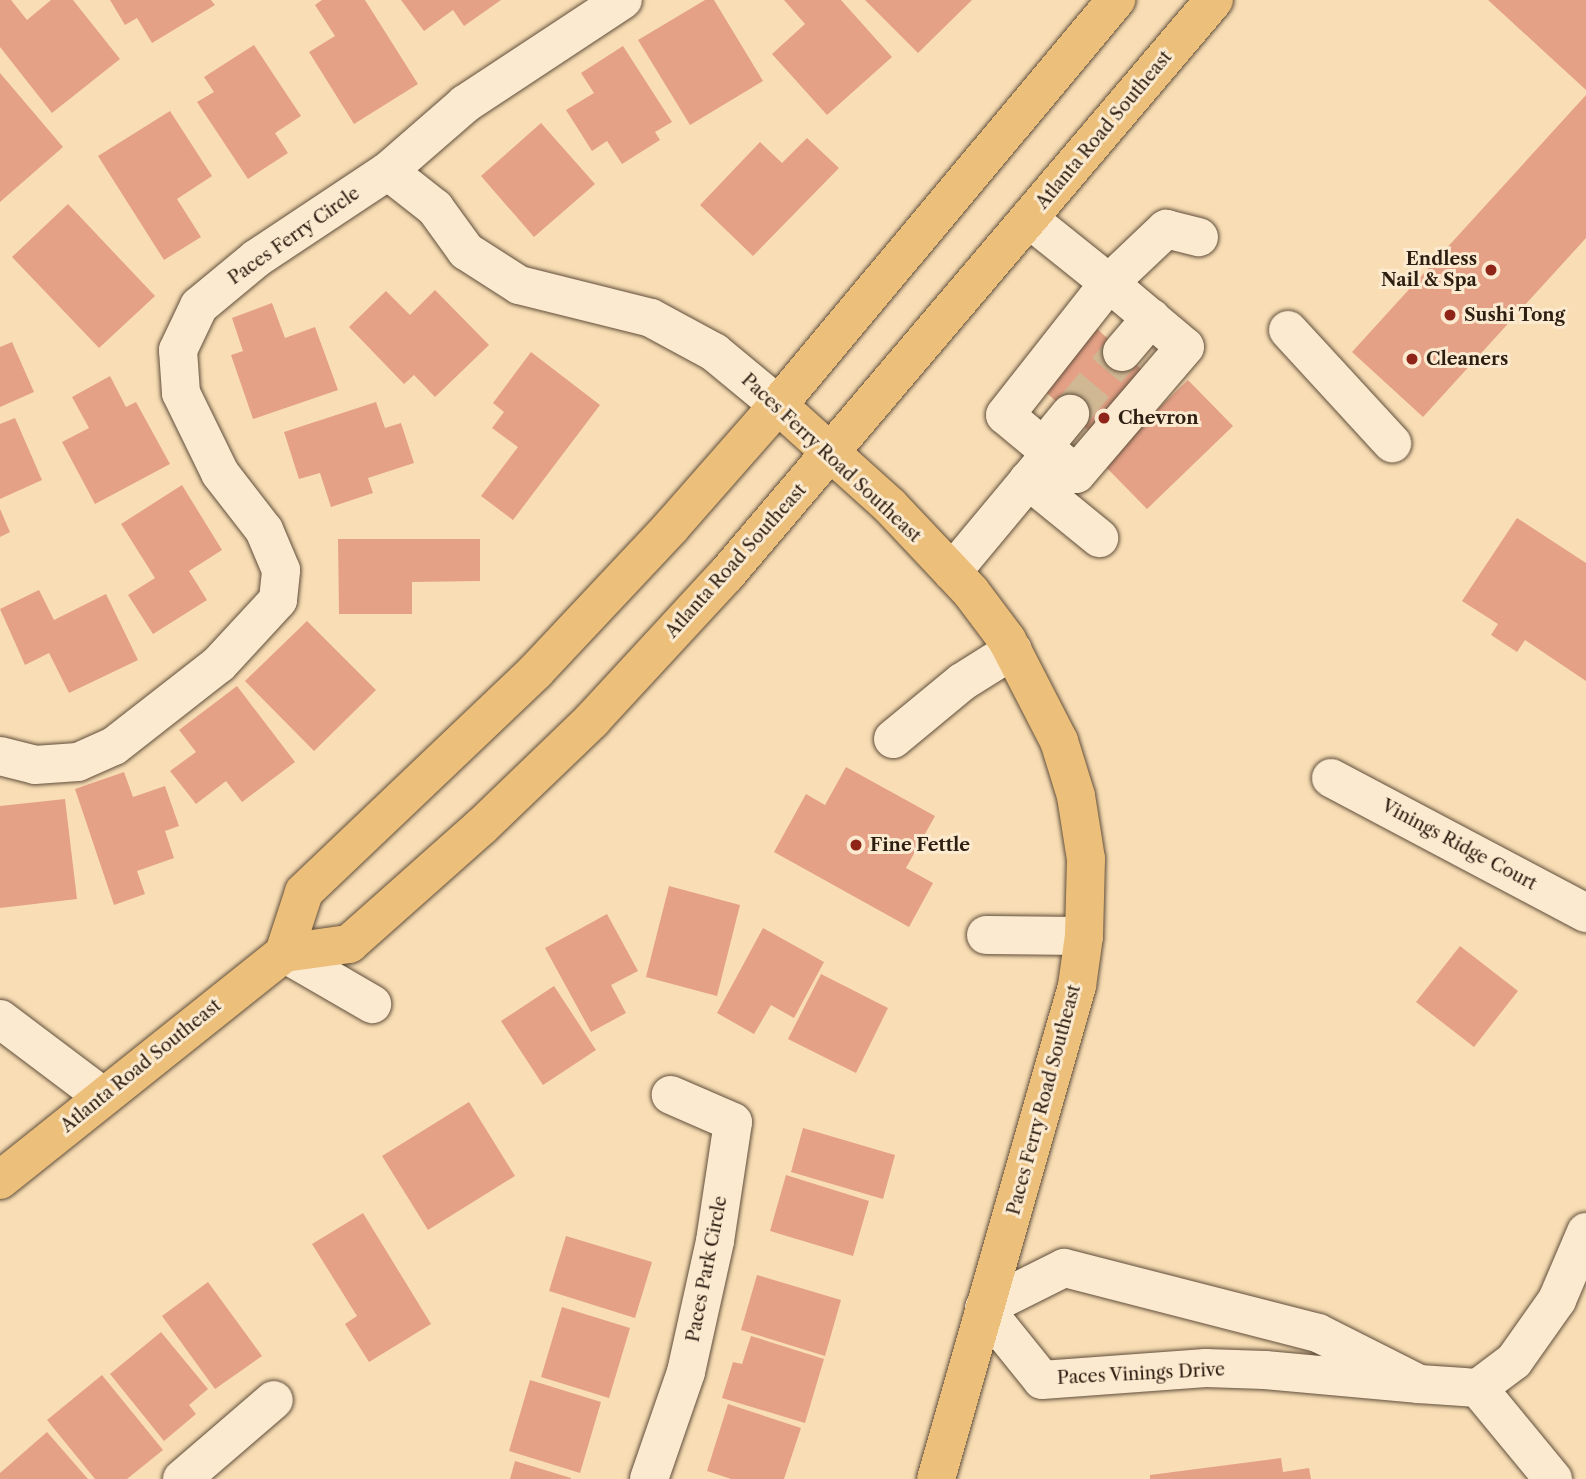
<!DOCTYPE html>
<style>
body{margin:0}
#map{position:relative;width:1586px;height:1479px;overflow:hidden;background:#f9deb5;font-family:"Libre Caslon Text",serif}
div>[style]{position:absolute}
.building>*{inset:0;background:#e4a186}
.minor-tunnel>*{height:38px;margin-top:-19px;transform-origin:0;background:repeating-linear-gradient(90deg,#d0b894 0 38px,transparent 0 57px)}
.roads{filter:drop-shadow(0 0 2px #604e3b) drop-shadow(0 0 2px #604e3b)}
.minor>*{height:38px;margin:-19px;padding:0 19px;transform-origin:19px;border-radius:19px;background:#fbeacf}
.major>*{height:38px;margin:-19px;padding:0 19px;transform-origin:19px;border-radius:19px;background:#ecbf7a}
.dots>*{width:19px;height:19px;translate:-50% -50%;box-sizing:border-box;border:4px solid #fbeacf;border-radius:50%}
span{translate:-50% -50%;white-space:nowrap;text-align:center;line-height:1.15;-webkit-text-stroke:6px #fbeacf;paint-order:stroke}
.street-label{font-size:18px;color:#2d1e12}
.poi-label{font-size:18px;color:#2d1e12;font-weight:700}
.right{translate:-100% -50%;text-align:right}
.left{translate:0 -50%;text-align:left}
</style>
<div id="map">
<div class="building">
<i style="clip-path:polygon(0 0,11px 0,27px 20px,51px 0,73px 0,120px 59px,52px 113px,0 47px)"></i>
<i style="clip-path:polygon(110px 0,211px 0,215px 5px,152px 43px,137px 18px,125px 25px)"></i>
<i style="clip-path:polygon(322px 0,365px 0,418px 84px,354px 124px,309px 52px,335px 36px,315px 5px)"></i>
<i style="clip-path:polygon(401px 0,501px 0,464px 26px,453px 10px,424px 31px)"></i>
<i style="clip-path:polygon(705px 0,714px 0,763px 81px,690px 125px,638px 40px)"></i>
<i style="clip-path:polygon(784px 0,841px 0,892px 57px,827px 115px,772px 54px,805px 24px)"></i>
<i style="clip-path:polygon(865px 0,972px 0,918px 53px)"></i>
<i style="clip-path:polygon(1488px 0,1586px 0,1586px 90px)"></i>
<i style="clip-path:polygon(254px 45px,301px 116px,275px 133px,288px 153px,248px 179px,197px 102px,214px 92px,204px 77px)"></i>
<i style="clip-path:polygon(623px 46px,672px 122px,655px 132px,660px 140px,622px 164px,607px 141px,592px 151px,566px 110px,594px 93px,581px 73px)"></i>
<i style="clip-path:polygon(0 73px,63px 147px,0 202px)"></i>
<i style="clip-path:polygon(1586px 95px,1586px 238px,1423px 417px,1352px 352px)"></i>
<i style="clip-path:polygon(170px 111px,212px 176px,177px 199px,201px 237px,164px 260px,98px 156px)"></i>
<i style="clip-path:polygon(541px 123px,595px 184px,534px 237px,481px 176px)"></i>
<i style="clip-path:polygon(807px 138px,839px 168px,753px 256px,700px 205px,760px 142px,782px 163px)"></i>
<i style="clip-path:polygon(68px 204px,155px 296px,99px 348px,12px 257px)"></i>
<i style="clip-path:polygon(435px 290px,489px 345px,435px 397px,414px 375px,404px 384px,349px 327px,386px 291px,410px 315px)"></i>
<i style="clip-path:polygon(272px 303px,285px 338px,315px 327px,338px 390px,253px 419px,231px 355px,243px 351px,232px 318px)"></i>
<i style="clip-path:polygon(1094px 326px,1152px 379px,1097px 438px,1039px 386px)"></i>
<i style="clip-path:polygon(12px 342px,34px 392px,0 407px,0 347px)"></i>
<i style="clip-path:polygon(531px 352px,600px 405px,513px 520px,481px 496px,518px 447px,492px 428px,504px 412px,493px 403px)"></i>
<i style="clip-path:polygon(110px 376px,126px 407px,136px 402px,170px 464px,95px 504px,62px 442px,89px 428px,72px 397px)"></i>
<i style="clip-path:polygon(1188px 380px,1233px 426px,1147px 509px,1102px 463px)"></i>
<i style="clip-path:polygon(376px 402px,385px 428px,401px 423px,414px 463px,368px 478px,373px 493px,331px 507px,320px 473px,299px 479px,284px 432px)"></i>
<i style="clip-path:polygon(15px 418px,42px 480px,0 499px,0 424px)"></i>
<i style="clip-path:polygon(182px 485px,222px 550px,189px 571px,207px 600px,153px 634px,128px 595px,155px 578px,121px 524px)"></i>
<i style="clip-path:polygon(0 509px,10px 532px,0 537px)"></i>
<i style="clip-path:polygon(1517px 518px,1586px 563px,1586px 681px,1525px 640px,1517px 652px,1491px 635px,1498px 624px,1462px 601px)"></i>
<i style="clip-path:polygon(338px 539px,480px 539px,480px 581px,412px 582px,412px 614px,339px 614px)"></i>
<i style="clip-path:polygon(39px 590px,54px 620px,106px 594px,138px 660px,69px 693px,49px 653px,25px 665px,0 609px)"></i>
<i style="clip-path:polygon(307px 621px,376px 690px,314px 751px,245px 681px)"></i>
<i style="clip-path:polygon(237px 686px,295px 762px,242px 802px,226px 781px,196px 804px,170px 771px,196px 752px,179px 730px)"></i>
<i style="clip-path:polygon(846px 767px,935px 816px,906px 868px,933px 883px,909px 927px,774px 852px,806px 794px,825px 805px)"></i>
<i style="clip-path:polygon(124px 772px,133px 797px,165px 786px,179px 826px,165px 831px,174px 858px,137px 871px,145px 894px,114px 905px,75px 789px)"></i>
<i style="clip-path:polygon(65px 799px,77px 899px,0 908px,0 806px)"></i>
<i style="clip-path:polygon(669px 886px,740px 905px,717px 996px,646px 977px)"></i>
<i style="clip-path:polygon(607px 914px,638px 971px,611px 985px,626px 1013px,591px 1032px,545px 948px)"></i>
<i style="clip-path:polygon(763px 928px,824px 962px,794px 1018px,771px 1005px,754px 1034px,717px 1013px)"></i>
<i style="clip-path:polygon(1460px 946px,1518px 991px,1474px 1047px,1416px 1002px)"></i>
<i style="clip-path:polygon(821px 974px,888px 1008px,856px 1073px,788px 1039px)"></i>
<i style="clip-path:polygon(554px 986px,596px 1050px,543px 1085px,501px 1021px)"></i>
<i style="clip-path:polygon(469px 1102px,515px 1176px,428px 1230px,382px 1156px)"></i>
<i style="clip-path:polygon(803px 1128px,895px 1155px,883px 1199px,791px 1172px)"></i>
<i style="clip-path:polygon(786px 1175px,869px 1201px,853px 1256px,770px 1231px)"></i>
<i style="clip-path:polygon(363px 1213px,431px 1324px,369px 1362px,345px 1324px,357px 1316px,312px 1244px)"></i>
<i style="clip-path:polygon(566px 1236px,652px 1262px,635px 1318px,549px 1291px)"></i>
<i style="clip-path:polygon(757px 1275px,841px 1300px,825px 1356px,741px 1330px)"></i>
<i style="clip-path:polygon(208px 1282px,262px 1356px,215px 1389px,162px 1316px)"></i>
<i style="clip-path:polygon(562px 1307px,630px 1328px,609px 1398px,541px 1377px)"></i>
<i style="clip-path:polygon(161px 1332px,208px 1389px,189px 1405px,196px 1414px,164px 1441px,110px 1374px)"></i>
<i style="clip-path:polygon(751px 1336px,824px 1359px,805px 1423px,722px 1398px,733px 1362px,742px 1364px)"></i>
<i style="clip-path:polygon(102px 1375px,163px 1450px,127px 1479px,95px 1479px,47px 1420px)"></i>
<i style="clip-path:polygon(530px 1380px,601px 1402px,580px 1473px,509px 1451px)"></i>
<i style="clip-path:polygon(728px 1404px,801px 1428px,784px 1479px,731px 1479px,707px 1471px)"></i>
<i style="clip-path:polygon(47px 1432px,88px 1479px,0 1479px,0 1473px)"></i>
<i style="clip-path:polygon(1281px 1458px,1283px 1472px,1309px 1468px,1311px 1479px,1150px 1479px,1150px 1475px)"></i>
<i style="clip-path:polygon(515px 1461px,571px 1478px,571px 1479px,510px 1479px)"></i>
</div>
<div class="minor-tunnel">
<i style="left:1070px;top:414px;width:81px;rotate:-50deg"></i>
</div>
<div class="roads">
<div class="minor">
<i style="left:388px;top:171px;width:60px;rotate:38.2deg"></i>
<i style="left:435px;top:208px;width:53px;rotate:54.2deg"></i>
<i style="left:466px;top:251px;width:63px;rotate:32.7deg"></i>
<i style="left:519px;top:285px;width:136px;rotate:14deg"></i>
<i style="left:651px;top:318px;width:72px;rotate:28.4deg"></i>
<i style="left:714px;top:352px;width:83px;rotate:39.6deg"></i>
<i style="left:1029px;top:219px;width:102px;rotate:38.7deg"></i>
<i style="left:1109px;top:283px;width:99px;rotate:40.1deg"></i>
<i style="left:1185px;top:347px;width:167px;rotate:130.6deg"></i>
<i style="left:1076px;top:474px;width:92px;rotate:-140.3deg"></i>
<i style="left:1005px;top:415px;width:168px;rotate:-51.8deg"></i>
<i style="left:1109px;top:283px;width:79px;rotate:-43.5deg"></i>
<i style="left:1166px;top:229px;width:34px;rotate:14deg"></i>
<i style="left:1288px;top:330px;width:154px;rotate:47.4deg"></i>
<i style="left:1122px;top:352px;width:45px;rotate:-49.5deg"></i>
<i style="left:1043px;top:447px;width:43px;rotate:-50.7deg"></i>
<i style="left:1028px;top:480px;width:92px;rotate:39.2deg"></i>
<i style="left:952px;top:572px;width:155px;rotate:-50.2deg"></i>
<i style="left:893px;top:739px;width:89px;rotate:-39.6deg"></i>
<i style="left:962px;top:682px;width:60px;rotate:-32.1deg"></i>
<i style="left:0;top:756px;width:36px;rotate:14deg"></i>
<i style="left:35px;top:765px;width:43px;rotate:-4deg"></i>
<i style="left:78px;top:762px;width:39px;rotate:-24deg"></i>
<i style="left:114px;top:746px;width:133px;rotate:-38deg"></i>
<i style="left:219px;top:664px;width:87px;rotate:-47.3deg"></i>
<i style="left:278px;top:600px;width:30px;rotate:-84deg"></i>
<i style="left:281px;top:570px;width:43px;rotate:-113deg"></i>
<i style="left:264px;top:530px;width:72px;rotate:-127.7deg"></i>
<i style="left:220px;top:473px;width:89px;rotate:-116deg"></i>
<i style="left:181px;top:393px;width:43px;rotate:-94deg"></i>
<i style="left:178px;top:350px;width:49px;rotate:-64.5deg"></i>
<i style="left:199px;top:306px;width:75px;rotate:-39.6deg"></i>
<i style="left:257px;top:258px;width:157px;rotate:-33.6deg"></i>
<i style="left:388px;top:171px;width:102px;rotate:-41deg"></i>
<i style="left:465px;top:104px;width:189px;rotate:-33.4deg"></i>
<i style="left:1331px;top:778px;width:289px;rotate:27.9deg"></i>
<i style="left:986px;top:935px;width:98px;rotate:0.6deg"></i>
<i style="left:284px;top:953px;width:102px;rotate:30.1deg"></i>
<i style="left:0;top:1019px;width:128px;rotate:37deg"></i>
<i style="left:1419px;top:1384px;width:113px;rotate:-153.2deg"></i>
<i style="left:1318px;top:1333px;width:262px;rotate:-165.6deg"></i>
<i style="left:1064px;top:1268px;width:89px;rotate:153.4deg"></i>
<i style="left:984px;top:1308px;width:92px;rotate:51.1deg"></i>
<i style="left:1042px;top:1380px;width:164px;rotate:-4.2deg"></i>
<i style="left:1206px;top:1368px;width:59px;rotate:1.9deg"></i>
<i style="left:1265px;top:1370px;width:155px;rotate:5.2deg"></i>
<i style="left:1419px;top:1384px;width:59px;rotate:3.9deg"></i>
<i style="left:1478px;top:1388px;width:45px;rotate:-36.9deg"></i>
<i style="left:1514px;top:1361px;width:75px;rotate:-54.8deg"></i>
<i style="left:1557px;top:1300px;width:74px;rotate:-66.9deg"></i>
<i style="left:1478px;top:1388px;width:118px;rotate:50.5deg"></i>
<i style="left:182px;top:1479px;width:121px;rotate:-40.7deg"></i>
<i style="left:649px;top:1479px;width:113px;rotate:-70.9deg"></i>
<i style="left:686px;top:1372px;width:134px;rotate:-77.5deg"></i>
<i style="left:715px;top:1241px;width:120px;rotate:-81.4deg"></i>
<i style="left:733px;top:1122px;width:68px;rotate:-156.5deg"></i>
</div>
<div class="major">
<i style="left:778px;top:405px;width:151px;rotate:42deg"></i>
<i style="left:890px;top:506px;width:118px;rotate:46.7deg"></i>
<i style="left:971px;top:592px;width:60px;rotate:53.1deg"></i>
<i style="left:1007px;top:640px;width:114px;rotate:62.8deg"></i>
<i style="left:1059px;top:741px;width:58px;rotate:72.8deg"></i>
<i style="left:1076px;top:796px;width:64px;rotate:81deg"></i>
<i style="left:1086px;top:859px;width:77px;rotate:91.5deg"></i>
<i style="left:1084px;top:936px;width:50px;rotate:98deg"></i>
<i style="left:1077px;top:986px;width:513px;rotate:105.96deg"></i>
<i style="left:284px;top:953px;width:64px;rotate:-71.8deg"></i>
<i style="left:304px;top:892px;width:320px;rotate:-43.6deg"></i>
<i style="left:536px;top:671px;width:197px;rotate:-46.8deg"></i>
<i style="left:671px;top:527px;width:162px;rotate:-48.7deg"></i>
<i style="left:778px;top:405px;width:528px;rotate:-50.15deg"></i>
<i style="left:0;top:1180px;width:364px;rotate:-38.6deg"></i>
<i style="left:284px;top:953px;width:66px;rotate:-7.9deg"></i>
<i style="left:349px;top:944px;width:178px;rotate:-41.6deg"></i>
<i style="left:482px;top:826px;width:153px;rotate:-43.9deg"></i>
<i style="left:592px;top:720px;width:197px;rotate:-47.3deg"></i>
<i style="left:726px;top:575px;width:754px;rotate:-49.68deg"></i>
</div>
</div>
<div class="dots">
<i style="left:1491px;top:270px;background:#8f2418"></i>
<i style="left:1450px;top:315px;background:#8f2418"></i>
<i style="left:1412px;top:359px;background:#8f2418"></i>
<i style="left:1104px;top:418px;background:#8f2418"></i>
<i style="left:856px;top:845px;background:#8f2418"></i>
</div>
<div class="street-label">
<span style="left:1104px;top:130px;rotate:-50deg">Atlanta Road Southeast</span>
<span style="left:294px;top:236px;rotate:-35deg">Paces Ferry Circle</span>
<span style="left:831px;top:458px;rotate:43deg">Paces Ferry Road Southeast</span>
<span style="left:736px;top:561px;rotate:-48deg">Atlanta Road Southeast</span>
<span style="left:1459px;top:845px;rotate:28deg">Vinings Ridge Court</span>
<span style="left:141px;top:1066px;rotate:-39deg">Atlanta Road Southeast</span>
<span style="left:1044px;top:1100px;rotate:-75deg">Paces Ferry Road Southeast</span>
<span style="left:707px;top:1269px;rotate:-79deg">Paces Park Circle</span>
<span style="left:1141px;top:1374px;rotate:-3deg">Paces Vinings Drive</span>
</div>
<div class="poi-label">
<span class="right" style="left:1477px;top:270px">Endless<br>Nail &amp; Spa</span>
<span class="left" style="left:1464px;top:315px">Sushi Tong</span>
<span class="left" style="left:1426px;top:359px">Cleaners</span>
<span class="left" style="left:1118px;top:418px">Chevron</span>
<span class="left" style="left:870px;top:845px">Fine Fettle</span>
</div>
</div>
